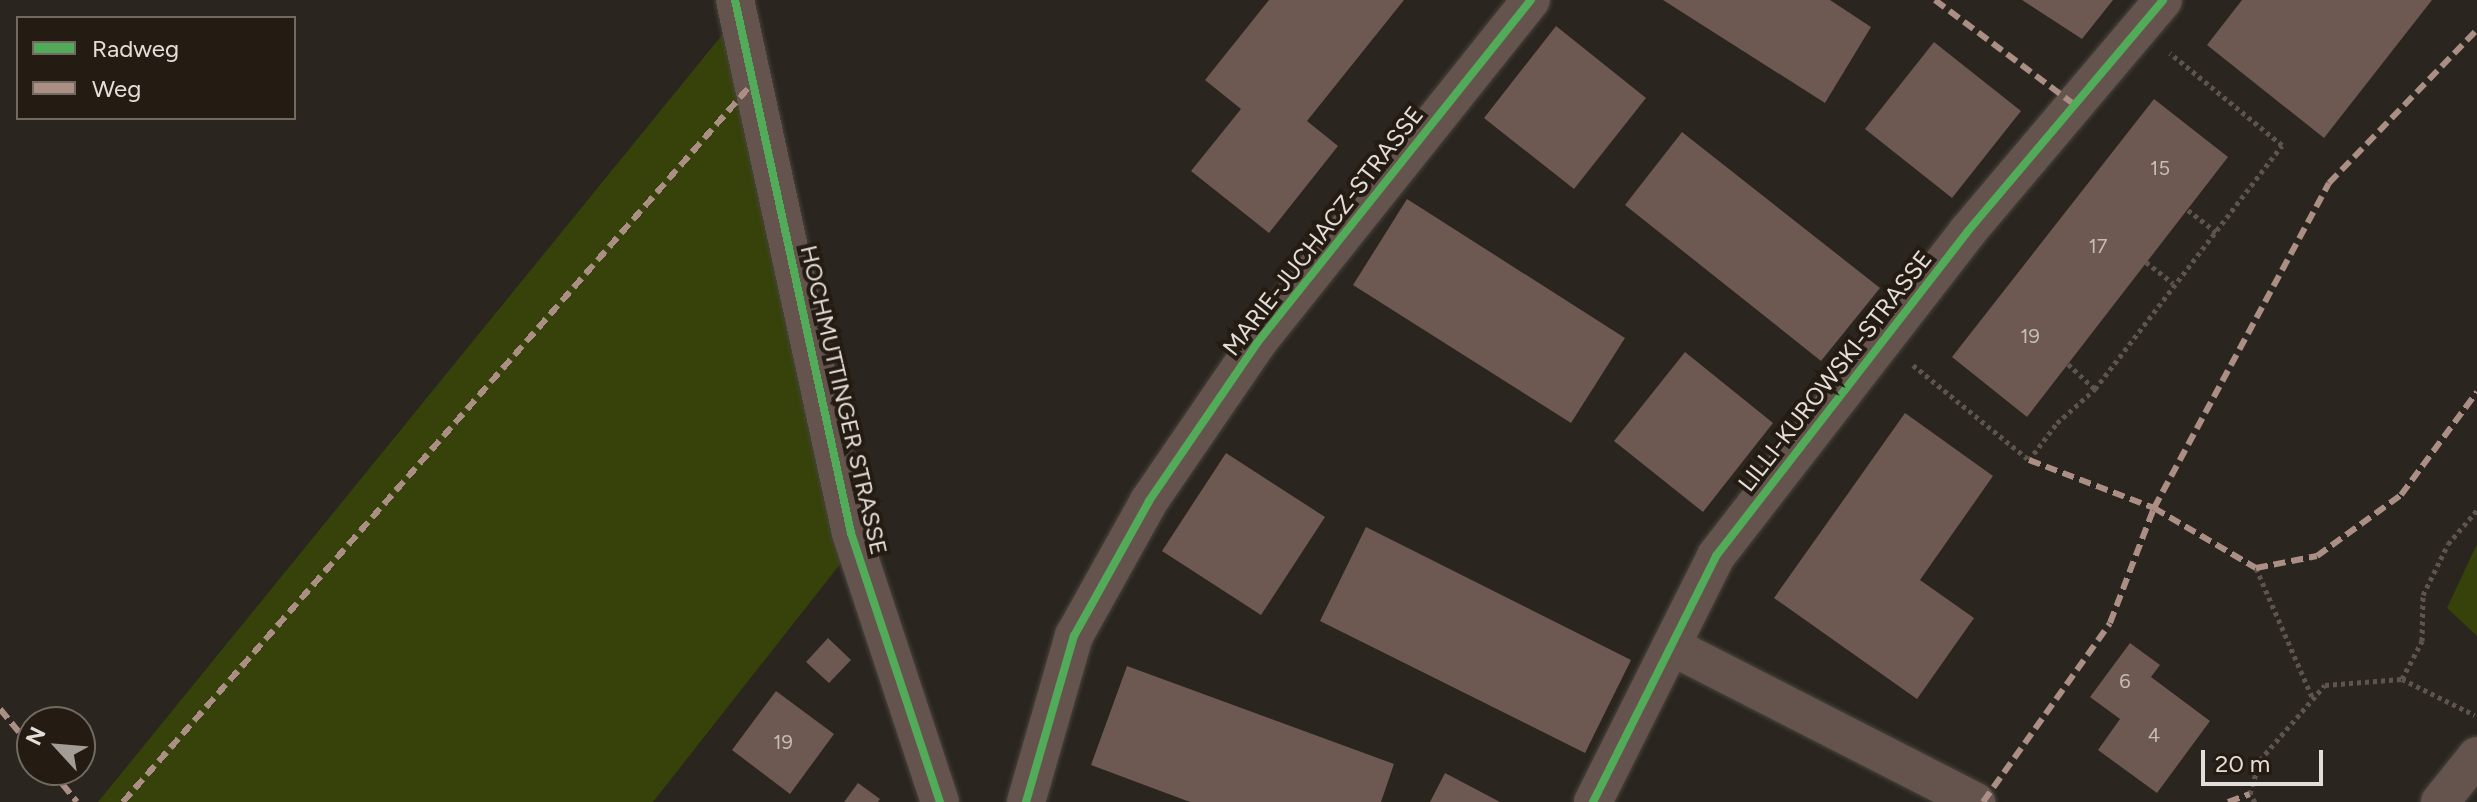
<!DOCTYPE html>
<style>
body{margin:0}
#map{position:relative;width:2477px;height:802px;overflow:hidden;background:#2a251f;font-family:Figtree,sans-serif}
div>[style]{position:absolute}
.green>*{inset:0;background:#364209}
.building>*{inset:0;background:#6d5951}
.path>*{height:5px;margin-top:-2.5px;transform-origin:0;background:repeating-linear-gradient(90deg,#5f534e 0 4px,transparent 0 8px)}
.roads{filter:drop-shadow(0 0 2px #47433d) drop-shadow(0 0 2px #47433d)}
.minor>*{height:38px;margin:-19px;padding:0 19px;transform-origin:19px;border-radius:19px;background:#65544d}
.quiet>*{height:6px;margin-top:-3px;transform-origin:0;background:repeating-linear-gradient(90deg,#ac8f84 0 12px,transparent 0 18px)}
.cycleway>*{height:8px;margin:-4px;padding:0 4px;transform-origin:4px;border-radius:4px;background:#51ab58}
span{translate:-50% -50%;white-space:nowrap;text-align:center;line-height:1.15;-webkit-text-stroke:8px #241c12;paint-order:stroke}
.number-label{font-size:20px;color:#c6bdb6}
.number-label span{-webkit-text-stroke-width:0}
.street-label{font-size:24px;color:#e4ded8}
.legend{position:absolute;left:16px;top:16px;width:280px;height:104px;box-sizing:border-box;background:#241c12;border:2px solid #716a61;margin:0;padding:10px 14px;list-style:none;font-size:24px;color:#e4ded8}
.legend li{display:flex;align-items:center;gap:16px;height:40px}
.legend b{width:40px;border:2px solid #716a61}
.north{position:absolute;left:16px;top:706px;width:80px;height:80px;box-sizing:border-box;background:#241c12;border:2px solid #716a61;border-radius:50%;rotate:296deg;font-size:22px;font-weight:700;line-height:32px;text-align:center;color:#e4ded8}
.north::after{content:'';display:block;margin:auto;width:28px;height:36px;background:#a39d97;clip-path:polygon(50% 0,100% 100%,50% 72%,0 100%)}
.scale{position:absolute;left:2201px;top:750px;width:122px;height:36px;box-sizing:border-box;border:4px solid #e4ded8;border-top:0;padding-left:10px;font-size:24px;line-height:28px;white-space:nowrap;color:#e4ded8;-webkit-text-stroke:6px #241c12;paint-order:stroke}
</style>
<div id="map">
<div class="green">
<i style="clip-path:polygon(735px 19px,863px 535px,653px 802px,98px 802px)"></i>
<i style="clip-path:polygon(2477px 544px,2477px 636px,2447px 608px)"></i>
</div>
<div class="building">
<i style="clip-path:polygon(1269px 0,1404px 0,1307px 121px,1338px 146px,1269px 233px,1191px 171px,1241px 109px,1205px 80px)"></i>
<i style="clip-path:polygon(1663px 0,1830px 0,1871px 27px,1825px 103px)"></i>
<i style="clip-path:polygon(2022px 0,2113px 0,2082px 39px)"></i>
<i style="clip-path:polygon(2242px 0,2432px 0,2324px 138px,2207px 45px)"></i>
<i style="clip-path:polygon(1556px 26px,1646px 98px,1574px 189px,1484px 118px)"></i>
<i style="clip-path:polygon(1934px 42px,2021px 111px,1952px 198px,1865px 129px)"></i>
<i style="clip-path:polygon(2154px 99px,2228px 157px,2027px 417px,1952px 357px)"></i>
<i style="clip-path:polygon(1682px 132px,1880px 288px,1821px 361px,1625px 205px)"></i>
<i style="clip-path:polygon(1407px 199px,1625px 338px,1571px 423px,1353px 285px)"></i>
<i style="clip-path:polygon(1685px 352px,1773px 423px,1703px 512px,1614px 441px)"></i>
<i style="clip-path:polygon(1905px 413px,1993px 476px,1920px 580px,1974px 618px,1917px 699px,1774px 598px)"></i>
<i style="clip-path:polygon(1226px 453px,1325px 517px,1261px 615px,1162px 551px)"></i>
<i style="clip-path:polygon(1366px 527px,1631px 660px,1585px 753px,1320px 621px)"></i>
<i style="clip-path:polygon(828px 638px,851px 660px,829px 683px,806px 662px)"></i>
<i style="clip-path:polygon(2130px 643px,2160px 665px,2151px 677px,2210px 721px,2157px 793px,2098px 750px,2120px 719px,2090px 697px)"></i>
<i style="clip-path:polygon(1127px 666px,1394px 764px,1381px 802px,1190px 802px,1091px 765px)"></i>
<i style="clip-path:polygon(776px 691px,834px 734px,790px 794px,732px 750px)"></i>
<i style="clip-path:polygon(1445px 773px,1500px 802px,1430px 802px)"></i>
<i style="clip-path:polygon(858px 783px,880px 799px,878px 802px,844px 802px)"></i>
</div>
<div class="path">
<i style="left:2188px;top:210px;width:36px;rotate:38deg"></i>
<i style="left:2146px;top:262px;width:34px;rotate:38deg"></i>
<i style="left:2068px;top:364px;width:37px;rotate:43deg"></i>
<i style="left:2095px;top:389px;width:307px;rotate:-52.5deg"></i>
<i style="left:2282px;top:145px;width:145px;rotate:-140.6deg"></i>
<i style="left:1913px;top:365px;width:150px;rotate:39.3deg"></i>
<i style="left:2029px;top:460px;width:46px;rotate:-52.9deg"></i>
<i style="left:2057px;top:423px;width:51px;rotate:-41.8deg"></i>
<i style="left:2256px;top:568px;width:143px;rotate:66.5deg"></i>
<i style="left:2402px;top:679px;width:43px;rotate:-62.2deg"></i>
<i style="left:2422px;top:641px;width:46px;rotate:-88.8deg"></i>
<i style="left:2423px;top:595px;width:57px;rotate:-63.9deg"></i>
<i style="left:2448px;top:544px;width:45px;rotate:-49.5deg"></i>
<i style="left:2255px;top:802px;width:9px;rotate:-122deg"></i>
<i style="left:2250px;top:794px;width:35px;rotate:-74deg"></i>
<i style="left:2260px;top:760px;width:99px;rotate:-49.1deg"></i>
<i style="left:2325px;top:685px;width:77px;rotate:-4.5deg"></i>
<i style="left:2402px;top:679px;width:81px;rotate:26.3deg"></i>
</div>
<div class="roads">
<div class="minor">
<i style="left:735px;top:0;width:545px;rotate:77.72deg"></i>
<i style="left:851px;top:533px;width:283px;rotate:71.7deg"></i>
<i style="left:1671px;top:646px;width:343px;rotate:27.1deg"></i>
<i style="left:1026px;top:802px;width:173px;rotate:-73.9deg"></i>
<i style="left:1074px;top:636px;width:154px;rotate:-60.9deg"></i>
<i style="left:1149px;top:501px;width:191px;rotate:-55.6deg"></i>
<i style="left:1257px;top:343px;width:439px;rotate:-51.4deg"></i>
<i style="left:1593px;top:802px;width:275px;rotate:-63.4deg"></i>
<i style="left:1716px;top:556px;width:411px;rotate:-52.2deg"></i>
<i style="left:1968px;top:231px;width:302px;rotate:-49.8deg"></i>
<i style="left:2440px;top:802px;width:59px;rotate:-51.2deg"></i>
</div>
</div>
<div class="quiet">
<i style="left:1935px;top:0;width:171px;rotate:36.9deg"></i>
<i style="left:2029px;top:460px;width:134px;rotate:21deg"></i>
<i style="left:2154px;top:508px;width:118px;rotate:30.5deg"></i>
<i style="left:2256px;top:568px;width:62px;rotate:-11.1deg"></i>
<i style="left:2317px;top:556px;width:104px;rotate:-36deg"></i>
<i style="left:2401px;top:495px;width:128px;rotate:-53.6deg"></i>
<i style="left:0;top:709px;width:50px;rotate:50.6deg"></i>
<i style="left:51px;top:770px;width:41px;rotate:50.9deg"></i>
<i style="left:123px;top:802px;width:953px;rotate:-48.79deg"></i>
<i style="left:1983px;top:802px;width:219px;rotate:-54.6deg"></i>
<i style="left:2110px;top:623px;width:123px;rotate:-69.1deg"></i>
<i style="left:2154px;top:508px;width:369px;rotate:-61.7deg"></i>
<i style="left:2329px;top:183px;width:213px;rotate:-46deg"></i>
<i style="left:2228px;top:802px;width:23px;rotate:-20deg"></i>
</div>
<div class="cycleway">
<i style="left:735px;top:0;width:545px;rotate:77.72deg"></i>
<i style="left:851px;top:533px;width:283px;rotate:71.7deg"></i>
<i style="left:1026px;top:802px;width:173px;rotate:-73.9deg"></i>
<i style="left:1074px;top:636px;width:154px;rotate:-60.9deg"></i>
<i style="left:1149px;top:501px;width:191px;rotate:-55.6deg"></i>
<i style="left:1257px;top:343px;width:439px;rotate:-51.4deg"></i>
<i style="left:1593px;top:802px;width:275px;rotate:-63.4deg"></i>
<i style="left:1716px;top:556px;width:411px;rotate:-52.2deg"></i>
<i style="left:1968px;top:231px;width:302px;rotate:-49.8deg"></i>
</div>
<div class="number-label">
<span style="left:2160px;top:168px">15</span>
<span style="left:2098px;top:246px">17</span>
<span style="left:2030px;top:336px">19</span>
<span style="left:2125px;top:681px">6</span>
<span style="left:2154px;top:735px">4</span>
<span style="left:783px;top:742px">19</span>
</div>
<div class="street-label">
<span style="left:1323px;top:231px;rotate:-52deg">MARIE-JUCHACZ-STRASSE</span>
<span style="left:1835px;top:371px;rotate:-52deg">LILLI-KUROWSKI-STRASSE</span>
<span style="left:844px;top:400px;rotate:77deg">HOCHMUTTINGER STRASSE</span>
</div>
<ul class="legend">
<li><b style="height:10px;background:#51ab58"></b>Radweg</li>
<li><b style="height:10px;background:#ac8f84"></b>Weg</li>
</ul>
<div class="north">N</div>
<div class="scale">20 m</div>
</div>
